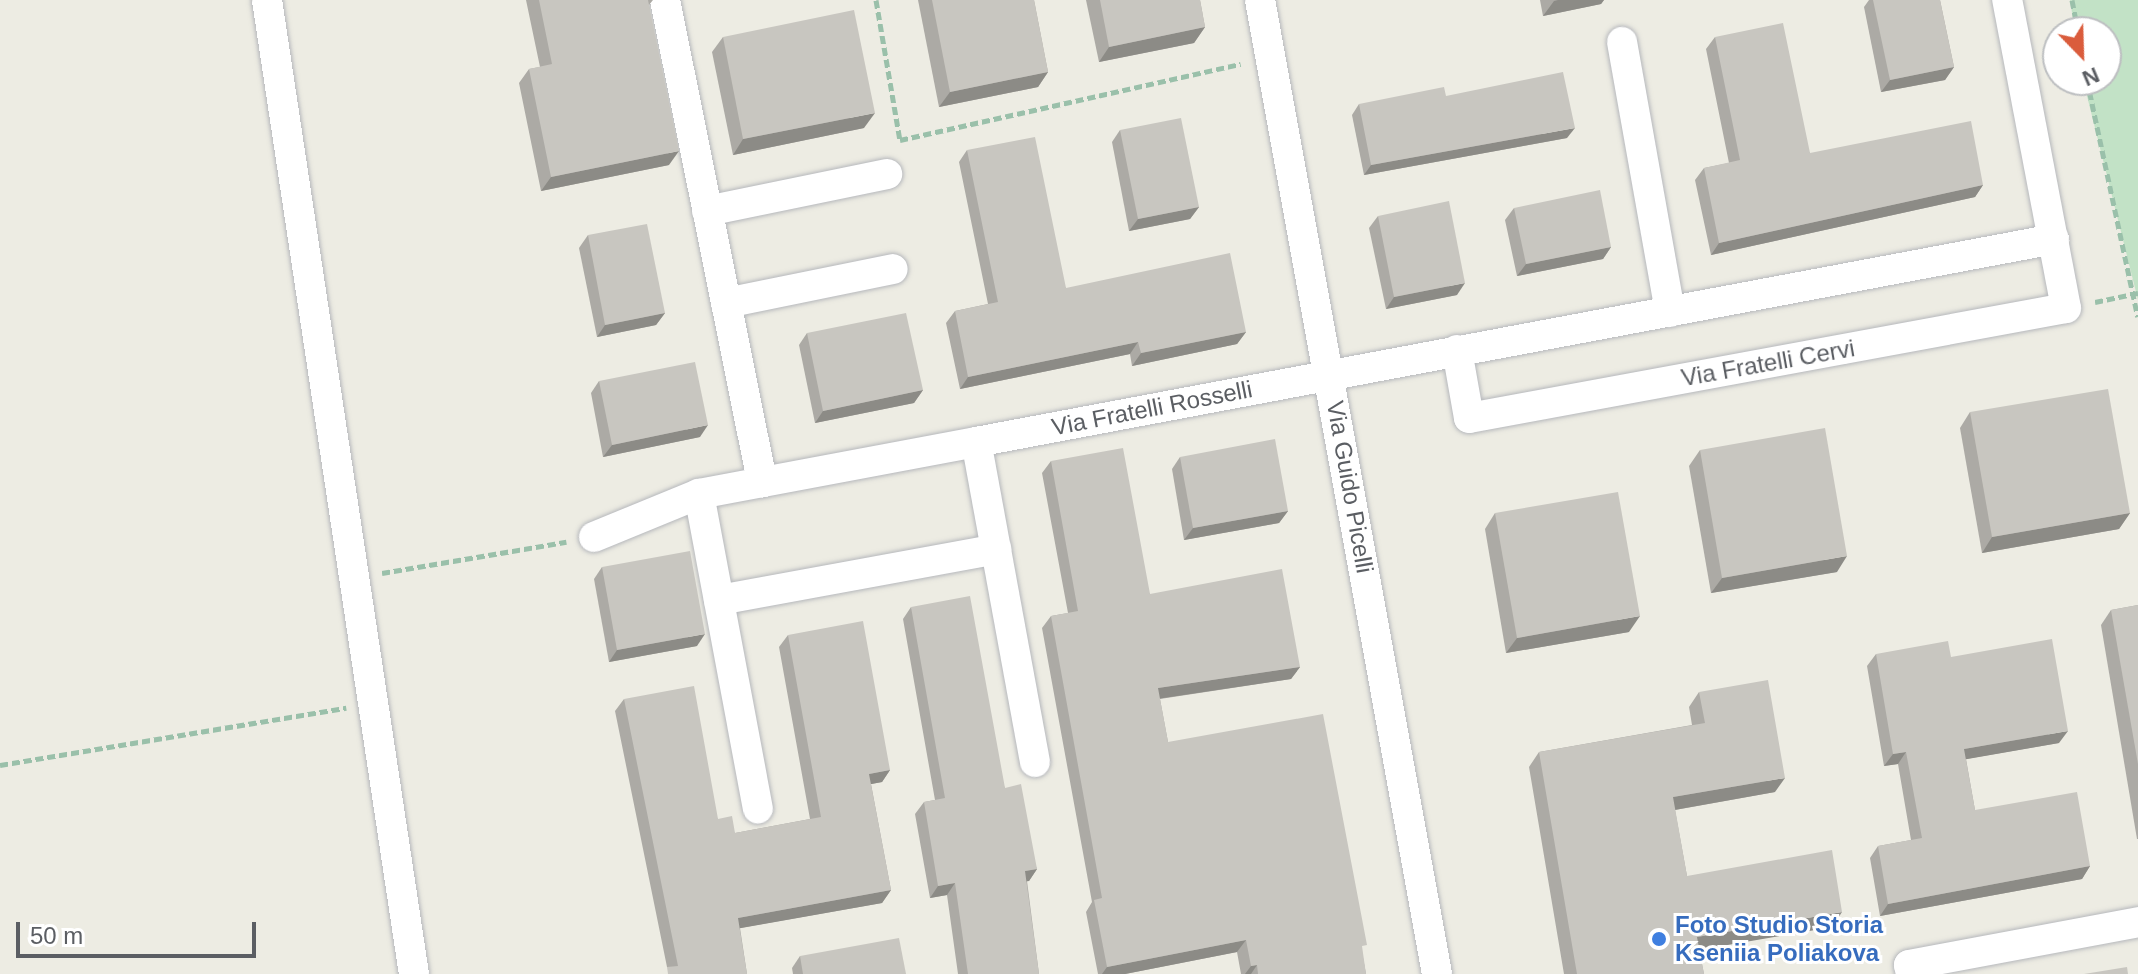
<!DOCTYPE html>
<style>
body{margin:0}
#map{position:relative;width:2138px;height:974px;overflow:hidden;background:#edece3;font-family:Arial,sans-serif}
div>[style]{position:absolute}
.green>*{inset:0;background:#c2e2c6}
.path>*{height:5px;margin-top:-2.5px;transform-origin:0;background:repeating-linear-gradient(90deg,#9ac0aa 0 8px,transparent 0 12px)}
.roads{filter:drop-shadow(0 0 2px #b6b8bc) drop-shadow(0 0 2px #b6b8bc)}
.minor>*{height:30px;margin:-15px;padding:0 15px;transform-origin:15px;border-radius:15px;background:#fff}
.wall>*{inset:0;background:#acaaa5}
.shaded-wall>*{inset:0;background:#8c8b86}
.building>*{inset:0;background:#c8c6c0}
.dots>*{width:22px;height:22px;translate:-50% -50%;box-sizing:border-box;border:4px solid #fff;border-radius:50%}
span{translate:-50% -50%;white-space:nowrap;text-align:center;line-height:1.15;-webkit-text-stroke:6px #fff;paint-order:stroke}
.street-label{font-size:24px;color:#5b5e63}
.shop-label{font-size:24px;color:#366cbe;font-weight:700}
.left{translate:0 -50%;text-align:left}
.north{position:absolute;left:2042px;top:16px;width:80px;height:80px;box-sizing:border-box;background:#fff;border:2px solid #bdbfc1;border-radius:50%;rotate:157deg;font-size:22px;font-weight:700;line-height:32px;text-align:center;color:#5b5e63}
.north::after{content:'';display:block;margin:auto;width:28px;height:36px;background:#da5c3c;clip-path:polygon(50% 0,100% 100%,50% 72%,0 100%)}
.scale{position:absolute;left:16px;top:922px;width:240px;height:36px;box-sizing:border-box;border:4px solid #5b5e63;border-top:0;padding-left:10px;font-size:24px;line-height:28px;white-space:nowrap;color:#5b5e63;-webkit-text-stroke:6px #fff;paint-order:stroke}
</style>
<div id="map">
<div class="green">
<i style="clip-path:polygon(2070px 0,2138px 0,2138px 300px,2083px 80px,2106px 80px,2106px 32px,2075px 32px)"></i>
</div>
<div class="path">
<i style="left:876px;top:0;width:142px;rotate:80.3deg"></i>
<i style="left:900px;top:140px;width:349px;rotate:-12.6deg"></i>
<i style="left:2072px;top:0;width:33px;rotate:79deg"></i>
<i style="left:2087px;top:80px;width:242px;rotate:77.9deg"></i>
<i style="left:2095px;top:302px;width:44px;rotate:-11.8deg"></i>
<i style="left:382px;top:573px;width:187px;rotate:-9.6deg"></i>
<i style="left:0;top:765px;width:351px;rotate:-9.4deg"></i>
</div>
<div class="roads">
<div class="minor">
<i style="left:267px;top:0;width:985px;rotate:81.42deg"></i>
<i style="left:665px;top:0;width:492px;rotate:78.6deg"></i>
<i style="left:1260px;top:0;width:990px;rotate:79.7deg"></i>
<i style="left:1622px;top:42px;width:274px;rotate:79.9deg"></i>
<i style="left:707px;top:211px;width:184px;rotate:-11.6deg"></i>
<i style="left:726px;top:303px;width:170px;rotate:-11.5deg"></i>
<i style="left:1457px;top:350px;width:69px;rotate:80deg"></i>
<i style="left:1469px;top:418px;width:607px;rotate:-10.44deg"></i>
<i style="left:2066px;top:308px;width:314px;rotate:-100.8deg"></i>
<i style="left:699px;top:494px;width:320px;rotate:79.4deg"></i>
<i style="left:594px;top:537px;width:113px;rotate:-22.3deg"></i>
<i style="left:699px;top:494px;width:282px;rotate:-10.6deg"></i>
<i style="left:719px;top:600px;width:282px;rotate:-10.4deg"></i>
<i style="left:1035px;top:762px;width:325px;rotate:-100.4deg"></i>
<i style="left:976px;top:442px;width:1097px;rotate:-10.66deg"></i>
<i style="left:1911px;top:974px;width:9px;rotate:-103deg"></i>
<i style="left:1909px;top:965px;width:233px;rotate:-10.6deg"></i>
</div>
</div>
<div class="wall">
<i style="clip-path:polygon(526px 0,653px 0,649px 5px,669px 165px,541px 191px,519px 83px,529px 69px,540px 67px)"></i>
<i style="clip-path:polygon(918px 0,1034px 0,1048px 72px,1038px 87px,939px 107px)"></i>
<i style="clip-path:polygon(1086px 0,1200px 0,1205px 27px,1194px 43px,1099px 62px)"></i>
<i style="clip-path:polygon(1540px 0,1604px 0,1601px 4px,1543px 16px)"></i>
<i style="clip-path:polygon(1869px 0,1940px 0,1954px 67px,1945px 80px,1881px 92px,1864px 7px)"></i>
<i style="clip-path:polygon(723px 37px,864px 128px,733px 155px,712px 52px)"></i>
<i style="clip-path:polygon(1715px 37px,1810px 153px,1983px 185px,1975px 197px,1711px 255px,1695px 180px,1704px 168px,1729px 163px,1706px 49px)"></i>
<i style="clip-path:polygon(1359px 104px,1567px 138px,1364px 175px,1352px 115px)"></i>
<i style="clip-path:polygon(1120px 130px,1199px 207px,1190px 219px,1129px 231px,1112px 142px)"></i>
<i style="clip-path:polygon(967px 150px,1066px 288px,1246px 332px,1237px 344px,1132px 366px,1130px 354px,960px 389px,946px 323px,955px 311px,988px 304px,959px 162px)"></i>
<i style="clip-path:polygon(1514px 208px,1611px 247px,1603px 259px,1517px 276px,1505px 220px)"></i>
<i style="clip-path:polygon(1378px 216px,1457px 295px,1386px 309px,1369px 228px)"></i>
<i style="clip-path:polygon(588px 235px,665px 313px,656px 325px,597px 337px,579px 248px)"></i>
<i style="clip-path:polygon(807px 333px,923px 390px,914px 403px,815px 423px,799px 345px)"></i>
<i style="clip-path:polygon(599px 381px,700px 437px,603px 457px,591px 393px)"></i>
<i style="clip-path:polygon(1970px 412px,2130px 513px,2119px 529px,1982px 553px,1960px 428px)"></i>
<i style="clip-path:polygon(1700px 450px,1837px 572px,1711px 593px,1689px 466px)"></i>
<i style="clip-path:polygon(1180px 457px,1288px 511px,1279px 523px,1184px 540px,1172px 469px)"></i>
<i style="clip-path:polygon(1051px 461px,1150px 594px,1300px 667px,1291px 679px,1160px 699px,1168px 742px,1362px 952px,1366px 974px,1241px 974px,1237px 952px,1125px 974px,1098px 974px,1086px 912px,1092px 902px,1042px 628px,1051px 616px,1068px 613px,1042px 473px)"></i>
<i style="clip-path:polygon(1495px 513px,1629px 632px,1506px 653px,1485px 529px)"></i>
<i style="clip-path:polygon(602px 567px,697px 646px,609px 662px,594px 579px)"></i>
<i style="clip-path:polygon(2138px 605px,2138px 839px,2137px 839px,2101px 625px,2111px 610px)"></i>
<i style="clip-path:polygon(911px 607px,1005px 788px,1037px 869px,1029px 881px,1027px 881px,1039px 974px,958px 974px,947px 895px,930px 898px,915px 814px,924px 802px,935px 800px,903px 619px)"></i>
<i style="clip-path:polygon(788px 635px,890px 770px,882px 782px,871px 784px,891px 890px,882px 903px,740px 928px,747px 974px,667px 967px,615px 711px,624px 699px,718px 819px,735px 833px,810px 819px,779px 647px)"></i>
<i style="clip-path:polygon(1876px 654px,1951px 657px,2059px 743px,1966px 759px,1975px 810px,2090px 866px,2082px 879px,1880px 916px,1870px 858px,1878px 846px,1911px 840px,1898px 764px,1884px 766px,1867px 666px)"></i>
<i style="clip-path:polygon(1699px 692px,1775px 792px,1675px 810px,1687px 876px,1832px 927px,1699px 949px,1704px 974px,1564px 974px,1529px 767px,1539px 752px,1692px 725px,1689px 707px)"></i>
<i style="clip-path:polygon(800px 956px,906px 974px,793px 974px,792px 968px)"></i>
</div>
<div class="shaded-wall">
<i style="clip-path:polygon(1558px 0,1604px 0,1601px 4px,1543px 16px,1554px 1px)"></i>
<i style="clip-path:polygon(1205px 27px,1194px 43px,1099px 62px,1109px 47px)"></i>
<i style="clip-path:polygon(1954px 67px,1945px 80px,1881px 92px,1890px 80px)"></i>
<i style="clip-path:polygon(1048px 72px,1038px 87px,939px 107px,950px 92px)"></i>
<i style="clip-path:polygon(875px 113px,864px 128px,733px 155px,743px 139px)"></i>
<i style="clip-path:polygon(1575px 128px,1567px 138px,1364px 175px,1371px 165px)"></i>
<i style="clip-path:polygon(679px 151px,669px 165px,541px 191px,551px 177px)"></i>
<i style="clip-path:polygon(1983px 185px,1975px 197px,1711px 255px,1719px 243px)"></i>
<i style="clip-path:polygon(1199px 207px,1190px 219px,1129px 231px,1138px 219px)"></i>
<i style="clip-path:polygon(1611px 247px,1603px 259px,1517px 276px,1526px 264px)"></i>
<i style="clip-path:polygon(1465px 283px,1457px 295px,1386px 309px,1394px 297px)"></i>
<i style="clip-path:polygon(665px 313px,656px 325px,597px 337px,605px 325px)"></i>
<i style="clip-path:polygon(1246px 332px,1237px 344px,1132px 366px,1141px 353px)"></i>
<i style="clip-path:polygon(1138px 342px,1130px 354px,960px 389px,968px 377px)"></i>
<i style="clip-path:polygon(923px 390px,914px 403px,815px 423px,823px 411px)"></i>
<i style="clip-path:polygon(708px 425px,700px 437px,603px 457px,612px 445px)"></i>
<i style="clip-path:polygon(1288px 511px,1279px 523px,1184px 540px,1193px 528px)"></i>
<i style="clip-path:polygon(2130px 513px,2119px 529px,1982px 553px,1992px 537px)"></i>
<i style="clip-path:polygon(1847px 556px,1837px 572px,1711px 593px,1722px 578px)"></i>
<i style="clip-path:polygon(1640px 616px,1629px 632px,1506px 653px,1517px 638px)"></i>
<i style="clip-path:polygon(705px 634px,697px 646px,609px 662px,617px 650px)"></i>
<i style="clip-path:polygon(1300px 667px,1291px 679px,1150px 700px,1158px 688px)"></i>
<i style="clip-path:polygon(2068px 731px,2059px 743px,1956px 761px,1964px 749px)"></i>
<i style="clip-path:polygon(1906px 752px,1898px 764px,1884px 766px,1893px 754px)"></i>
<i style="clip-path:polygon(890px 770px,882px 782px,861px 786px,869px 774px)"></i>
<i style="clip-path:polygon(1785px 778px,1775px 792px,1663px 812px,1673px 797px)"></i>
<i style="clip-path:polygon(2090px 866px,2082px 879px,1880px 916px,1888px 904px)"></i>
<i style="clip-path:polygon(1037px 869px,1029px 881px,1017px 883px,1025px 871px)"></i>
<i style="clip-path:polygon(955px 883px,947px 895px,930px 898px,938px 886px)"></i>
<i style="clip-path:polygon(891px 890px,882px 903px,730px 930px,738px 918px)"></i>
<i style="clip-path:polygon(1842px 912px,1832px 927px,1687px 952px,1697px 937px)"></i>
<i style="clip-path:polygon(1246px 940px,1237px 952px,1125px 974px,1102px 974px,1107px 967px)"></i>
<i style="clip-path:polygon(1257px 965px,1251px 974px,1245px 974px,1251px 966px)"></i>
</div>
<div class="building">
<i style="clip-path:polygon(539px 0,648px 0,679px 151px,551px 177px,529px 69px,552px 64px)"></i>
<i style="clip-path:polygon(932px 0,1034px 0,1048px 72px,950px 92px)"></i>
<i style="clip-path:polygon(1100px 0,1200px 0,1205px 27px,1109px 47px)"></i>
<i style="clip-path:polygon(1873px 0,1940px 0,1954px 67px,1890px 80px)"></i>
<i style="clip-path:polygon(854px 10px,875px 113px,743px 139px,723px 37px)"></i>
<i style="clip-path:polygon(1783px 23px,1810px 153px,1971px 121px,1983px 185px,1719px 243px,1704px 168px,1740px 160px,1715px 37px)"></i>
<i style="clip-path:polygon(1563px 72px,1575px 128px,1371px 165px,1359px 104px,1444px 87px,1446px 96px)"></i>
<i style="clip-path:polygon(1181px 118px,1199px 207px,1138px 219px,1120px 130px)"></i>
<i style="clip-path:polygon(1035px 137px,1066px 288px,1230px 253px,1246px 332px,1141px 353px,1138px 342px,968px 377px,955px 311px,998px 302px,967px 150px)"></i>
<i style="clip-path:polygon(1600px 190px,1611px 247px,1526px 264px,1514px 208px)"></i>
<i style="clip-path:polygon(1449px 201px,1465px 283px,1394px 297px,1378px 216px)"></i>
<i style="clip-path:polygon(647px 224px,665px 313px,605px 325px,588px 235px)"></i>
<i style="clip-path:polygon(906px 313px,923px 390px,823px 411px,807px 333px)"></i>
<i style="clip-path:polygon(695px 362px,708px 425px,612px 445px,599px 381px)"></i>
<i style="clip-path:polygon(2108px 389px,2130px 513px,1992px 537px,1970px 412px)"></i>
<i style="clip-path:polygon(1825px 428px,1847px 556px,1722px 578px,1700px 450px)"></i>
<i style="clip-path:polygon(1275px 439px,1288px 511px,1193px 528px,1180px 457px)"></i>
<i style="clip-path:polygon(1123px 448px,1150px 594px,1282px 569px,1300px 667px,1158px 688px,1168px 742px,1323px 714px,1367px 945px,1362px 946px,1366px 974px,1258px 974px,1257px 965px,1251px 966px,1246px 940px,1107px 967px,1094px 900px,1102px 898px,1051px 616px,1078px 611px,1051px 461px)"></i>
<i style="clip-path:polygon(1618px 492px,1640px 616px,1517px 638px,1495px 513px)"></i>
<i style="clip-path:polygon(690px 551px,705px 634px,617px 650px,602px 567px)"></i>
<i style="clip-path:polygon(970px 596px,1005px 788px,1021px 784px,1037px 869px,1025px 871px,1039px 974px,968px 974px,955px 883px,938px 886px,924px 802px,945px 798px,911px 607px)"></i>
<i style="clip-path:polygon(2138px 605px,2138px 764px,2111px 610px)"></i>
<i style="clip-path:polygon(863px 621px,890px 770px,869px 774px,891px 890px,738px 918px,747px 974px,668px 974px,667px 967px,678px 966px,624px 699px,694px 686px,718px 819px,732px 816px,735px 833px,821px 817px,788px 635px)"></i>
<i style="clip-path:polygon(2052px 639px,2068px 731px,1964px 749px,1975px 810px,2077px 792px,2090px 866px,1888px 904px,1878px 846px,1922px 838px,1906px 752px,1893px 754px,1876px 654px,1948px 641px,1951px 657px)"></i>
<i style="clip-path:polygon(1768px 680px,1785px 778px,1673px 797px,1687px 876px,1832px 850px,1842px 912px,1697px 937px,1704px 974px,1577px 974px,1539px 752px,1705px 723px,1699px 692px)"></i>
<i style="clip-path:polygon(899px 938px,906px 974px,803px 974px,800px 956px)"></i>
<i style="clip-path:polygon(2127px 967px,2128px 974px,2084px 974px)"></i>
</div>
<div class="dots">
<i style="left:1659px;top:939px;background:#3f7fe0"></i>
</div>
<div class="street-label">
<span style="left:1768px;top:363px;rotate:-10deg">Via Fratelli Cervi</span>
<span style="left:1152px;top:408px;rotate:-11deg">Via Fratelli Rosselli</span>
<span style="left:1350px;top:487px;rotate:80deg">Via Guido Picelli</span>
</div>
<div class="shop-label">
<span class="left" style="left:1675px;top:939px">Foto Studio Storia<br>Kseniia Poliakova</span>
</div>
<div class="north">N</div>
<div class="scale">50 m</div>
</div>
